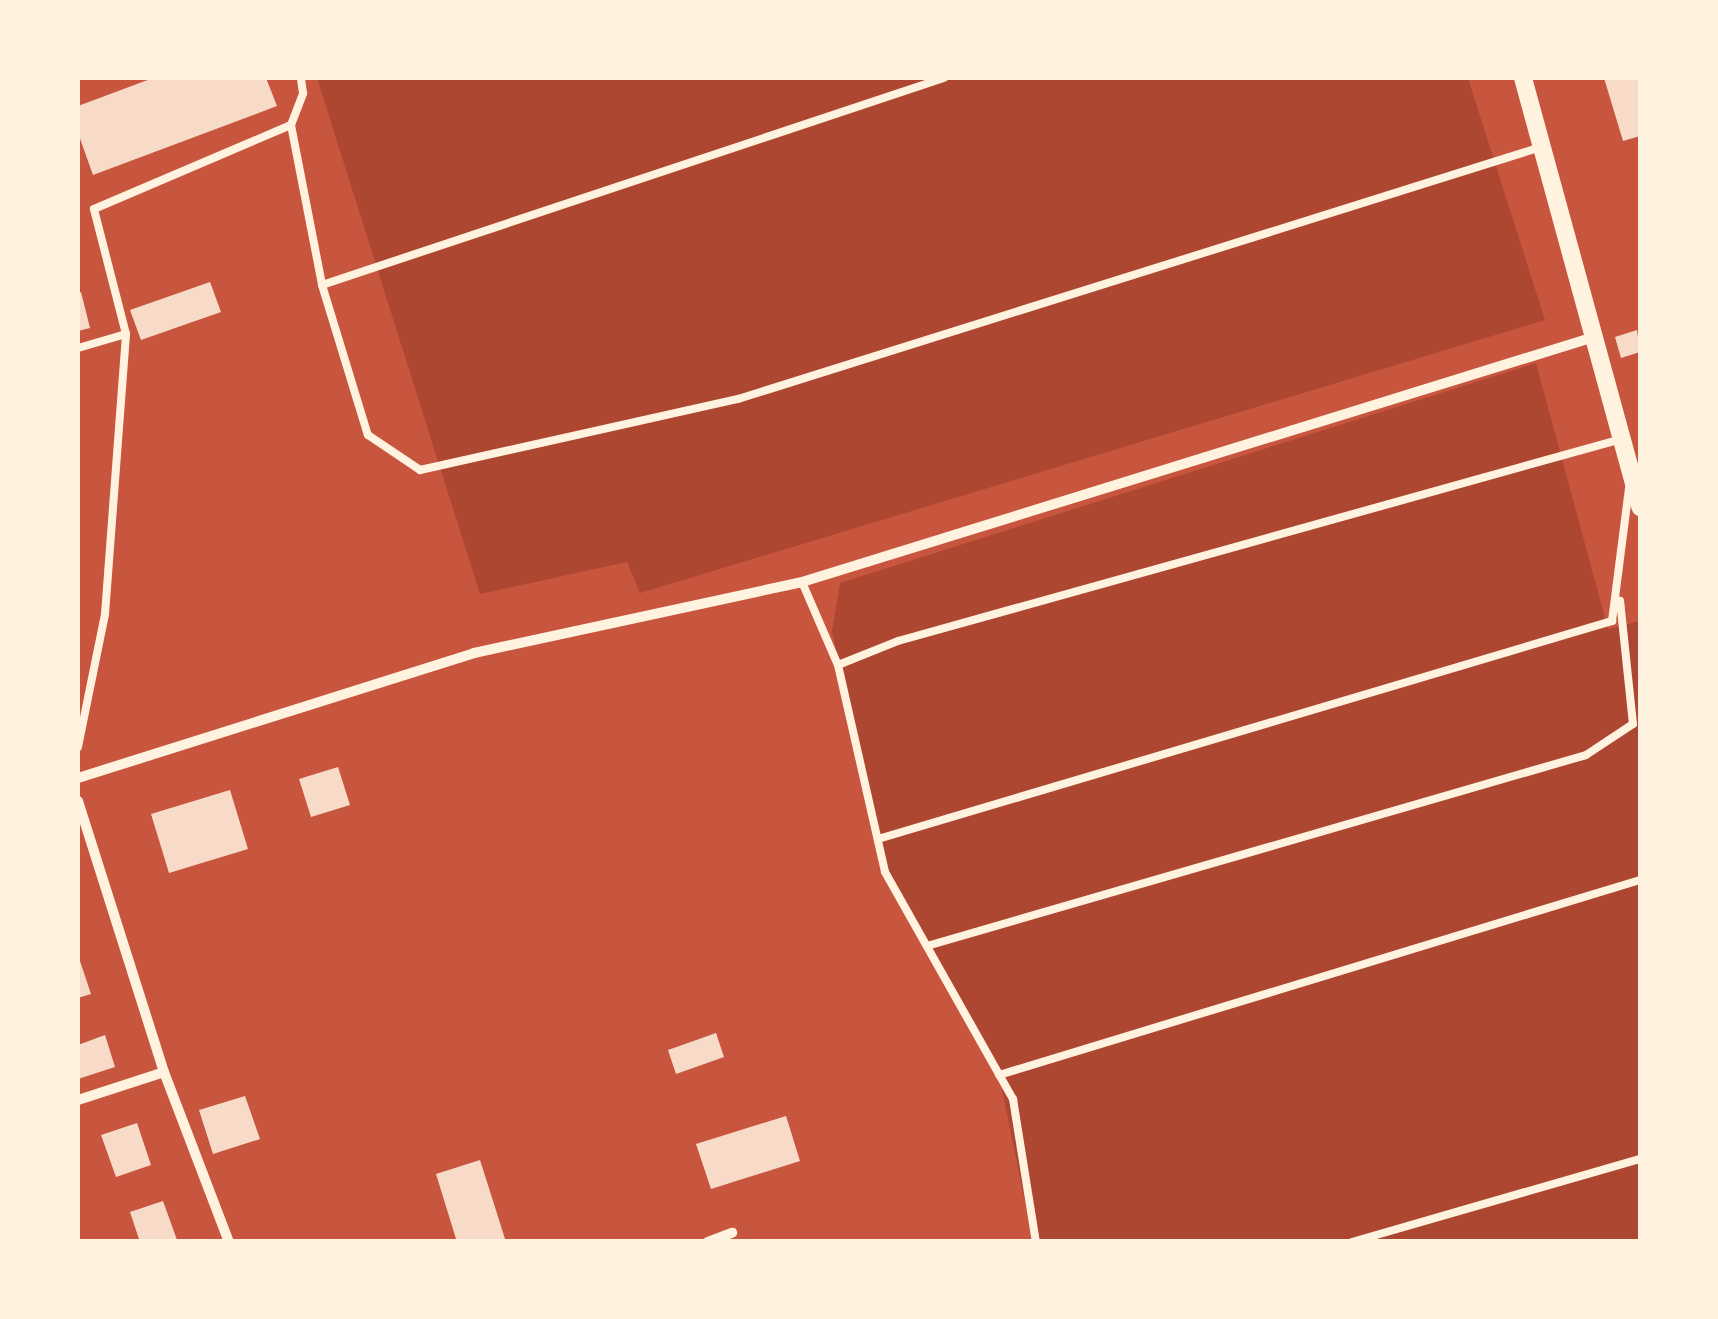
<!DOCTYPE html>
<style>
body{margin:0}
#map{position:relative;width:1718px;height:1319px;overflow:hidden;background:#c8553d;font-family:Lato,sans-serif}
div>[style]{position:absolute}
.green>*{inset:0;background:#ae4732}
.building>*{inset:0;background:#f7dbc8}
.service>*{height:8px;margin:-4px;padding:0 4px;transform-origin:4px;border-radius:4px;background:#fff3e0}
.minor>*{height:10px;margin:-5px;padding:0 5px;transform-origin:5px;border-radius:5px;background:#fff3e0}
.tertiary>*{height:18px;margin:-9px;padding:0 9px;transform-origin:9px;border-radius:9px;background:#fff3e0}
span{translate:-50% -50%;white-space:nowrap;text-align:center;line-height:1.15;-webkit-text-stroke:8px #fff3e0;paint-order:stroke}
.frame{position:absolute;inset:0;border:80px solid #fff3e0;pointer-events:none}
</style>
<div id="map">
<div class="green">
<i style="clip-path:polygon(317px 78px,1468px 78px,1545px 320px,640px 593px,627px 562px,480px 594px)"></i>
<i style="clip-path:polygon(1536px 363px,1608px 629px,1640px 621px,1640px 1241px,1033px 1241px,999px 1075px,885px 872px,832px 631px,840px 583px)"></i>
</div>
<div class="building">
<i style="clip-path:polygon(153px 78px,266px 78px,277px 106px,93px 175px,78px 133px,78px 106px)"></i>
<i style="clip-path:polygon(1604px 78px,1640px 78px,1640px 136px,1623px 141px)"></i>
<i style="clip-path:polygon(210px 282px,221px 312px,141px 340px,130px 310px)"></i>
<i style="clip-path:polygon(81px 292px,90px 328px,78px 331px,78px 293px)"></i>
<i style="clip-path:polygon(1637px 330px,1640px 352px,1621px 358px,1615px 337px)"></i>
<i style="clip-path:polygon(338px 767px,350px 805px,311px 817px,299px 779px)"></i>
<i style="clip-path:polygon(230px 790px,248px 849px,169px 873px,151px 814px)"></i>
<i style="clip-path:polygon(78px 955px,91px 994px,78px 998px)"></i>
<i style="clip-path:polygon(716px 1033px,724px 1057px,676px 1074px,668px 1050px)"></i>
<i style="clip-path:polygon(105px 1035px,115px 1067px,78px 1079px,78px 1045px)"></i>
<i style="clip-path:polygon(245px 1096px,260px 1139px,213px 1154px,199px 1110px)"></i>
<i style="clip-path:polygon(786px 1116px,800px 1161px,711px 1189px,696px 1144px)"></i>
<i style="clip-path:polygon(137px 1123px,151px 1165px,116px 1177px,101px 1135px)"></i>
<i style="clip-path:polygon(480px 1160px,506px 1242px,457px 1242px,436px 1174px)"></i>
<i style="clip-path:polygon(163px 1201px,177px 1240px,140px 1242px,130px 1212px)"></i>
</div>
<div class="service">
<i style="left:291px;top:125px;width:163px;rotate:79deg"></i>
<i style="left:322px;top:285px;width:656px;rotate:-18.41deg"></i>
<i style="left:322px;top:285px;width:157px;rotate:73deg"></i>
<i style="left:368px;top:435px;width:63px;rotate:33.9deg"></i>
<i style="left:420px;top:470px;width:326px;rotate:-12.6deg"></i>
<i style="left:738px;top:399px;width:842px;rotate:-17.42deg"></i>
<i style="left:78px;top:348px;width:50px;rotate:-16.3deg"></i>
<i style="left:802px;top:582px;width:90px;rotate:66.6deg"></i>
<i style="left:838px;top:665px;width:212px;rotate:77.2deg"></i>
<i style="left:885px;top:872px;width:261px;rotate:60.6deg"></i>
<i style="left:1013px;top:1099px;width:145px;rotate:80.9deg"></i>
<i style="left:838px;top:665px;width:65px;rotate:-21.8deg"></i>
<i style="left:898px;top:641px;width:748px;rotate:-15.6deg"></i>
<i style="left:78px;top:747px;width:136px;rotate:-78.5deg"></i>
<i style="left:105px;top:614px;width:281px;rotate:-85.7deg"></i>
<i style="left:126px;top:334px;width:129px;rotate:-104.4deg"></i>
<i style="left:94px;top:209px;width:214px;rotate:-23.1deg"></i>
<i style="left:291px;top:125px;width:34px;rotate:-69deg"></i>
<i style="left:303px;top:93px;width:15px;rotate:-98deg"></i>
<i style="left:878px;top:839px;width:766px;rotate:-16.54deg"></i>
<i style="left:1612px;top:621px;width:134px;rotate:-82.7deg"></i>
<i style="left:927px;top:946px;width:686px;rotate:-16.16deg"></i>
<i style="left:1586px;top:755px;width:56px;rotate:-33.4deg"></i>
<i style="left:1633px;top:724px;width:124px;rotate:-96deg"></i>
<i style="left:999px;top:1075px;width:670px;rotate:-16.92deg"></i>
<i style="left:1352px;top:1242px;width:300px;rotate:-16.1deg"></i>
</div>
<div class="minor">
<i style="left:78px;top:778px;width:415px;rotate:-17.5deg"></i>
<i style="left:474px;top:653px;width:336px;rotate:-12.2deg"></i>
<i style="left:802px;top:582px;width:829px;rotate:-17.19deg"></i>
<i style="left:78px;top:801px;width:284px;rotate:72.4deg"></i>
<i style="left:164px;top:1072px;width:182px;rotate:69.1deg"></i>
<i style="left:78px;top:1100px;width:90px;rotate:-18deg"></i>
<i style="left:708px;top:1242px;width:26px;rotate:-21deg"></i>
</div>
<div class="tertiary">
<i style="left:1523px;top:78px;width:445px;rotate:74.7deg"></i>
</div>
<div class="frame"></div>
</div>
